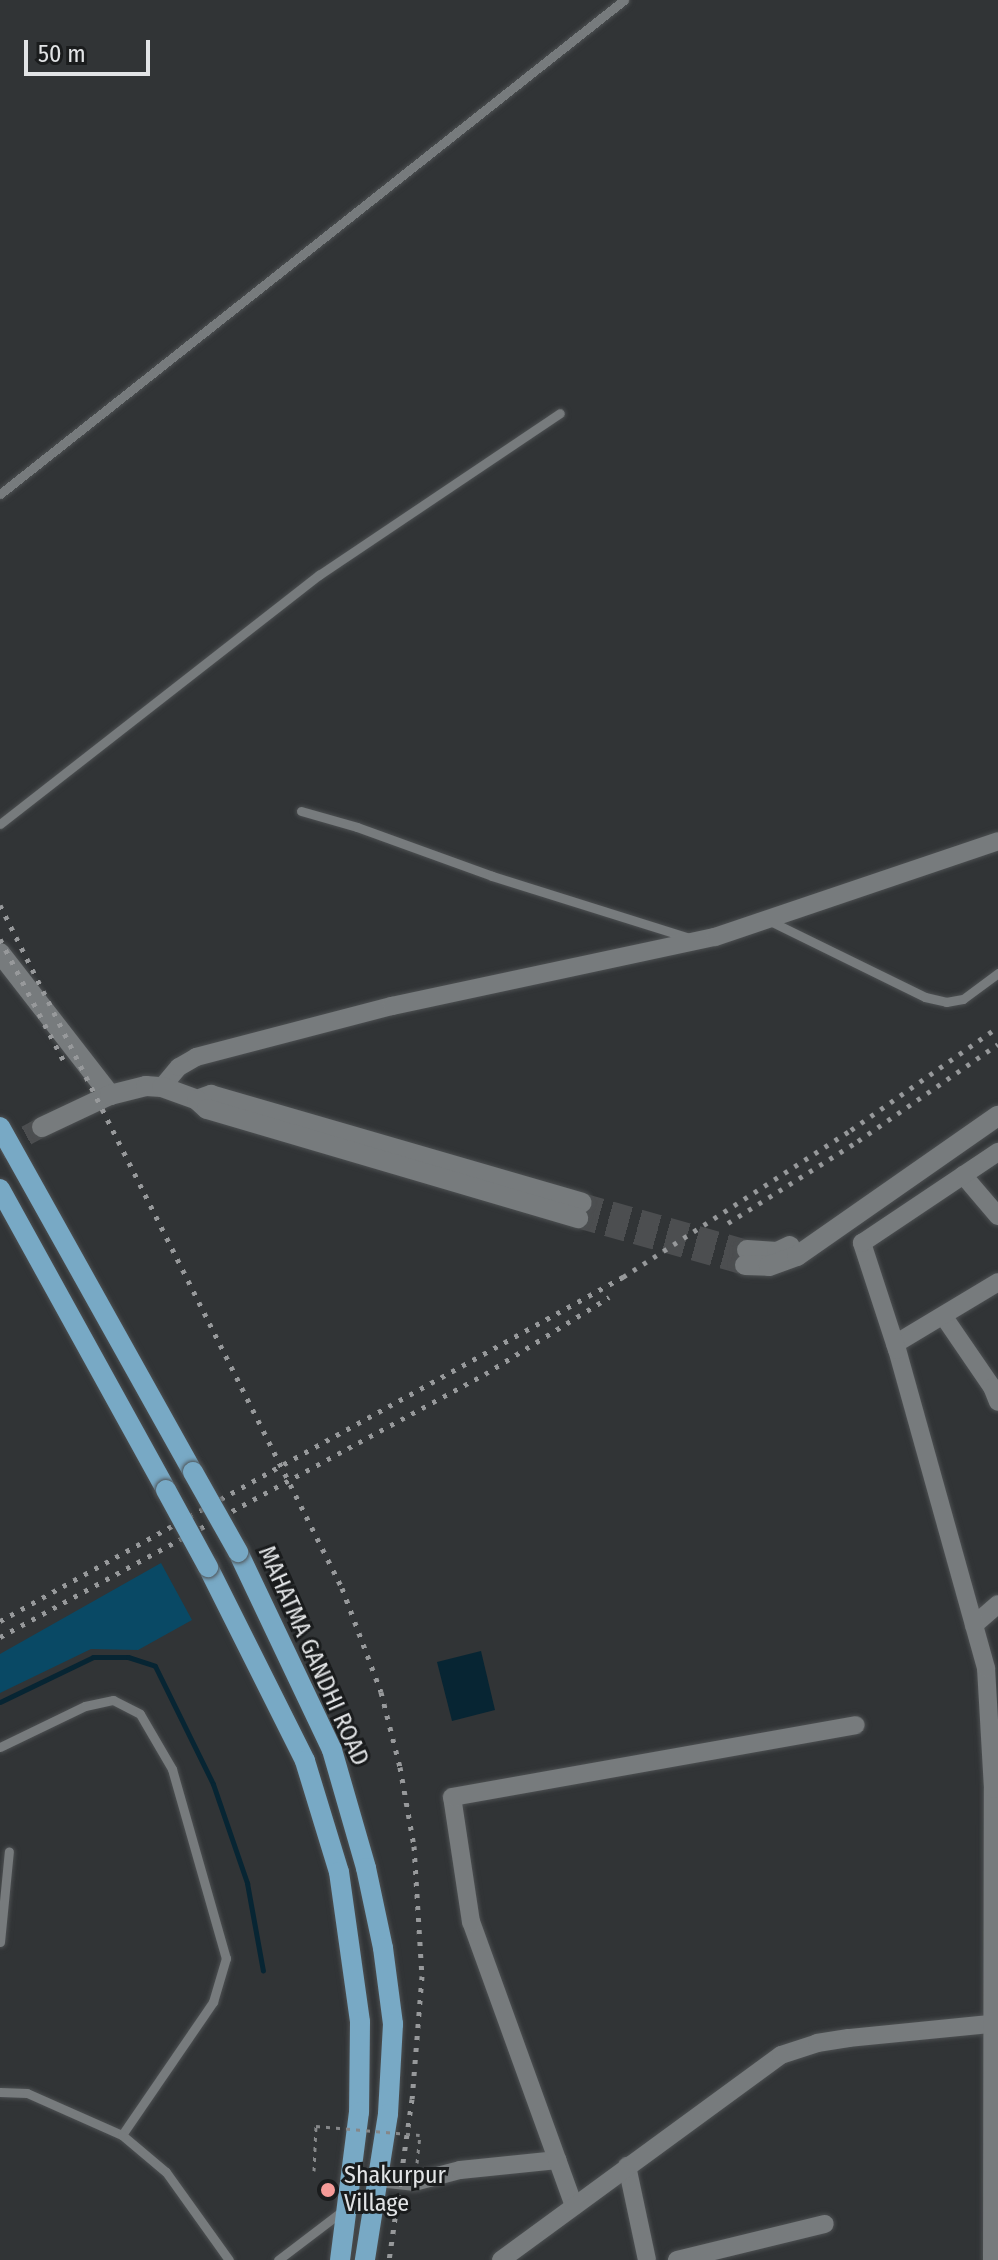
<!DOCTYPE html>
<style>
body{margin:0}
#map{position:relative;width:998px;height:2260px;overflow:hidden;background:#313436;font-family:"Fira Sans Condensed",sans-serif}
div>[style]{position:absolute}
.green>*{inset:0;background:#094965}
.water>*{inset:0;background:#072533}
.stream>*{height:5px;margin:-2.5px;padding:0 2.5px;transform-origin:2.5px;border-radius:2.5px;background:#072533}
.secondary-tunnel>*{height:20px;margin-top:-10px;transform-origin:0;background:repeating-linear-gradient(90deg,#4c4e50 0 20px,transparent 0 30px)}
.path>*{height:3px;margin-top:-1.5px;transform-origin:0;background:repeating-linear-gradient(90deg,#858789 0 4px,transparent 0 10px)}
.roads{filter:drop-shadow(0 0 2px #4d5052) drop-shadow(0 0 2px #4d5052)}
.lane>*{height:9px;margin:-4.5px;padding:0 4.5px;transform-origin:4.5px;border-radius:4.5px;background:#777b7d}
.street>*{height:18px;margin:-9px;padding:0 9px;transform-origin:9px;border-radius:9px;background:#777b7d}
.secondary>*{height:20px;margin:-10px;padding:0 10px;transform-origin:10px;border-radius:10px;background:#777b7d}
.primary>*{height:20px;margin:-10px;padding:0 10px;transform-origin:10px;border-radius:10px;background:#78a9c5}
.rail>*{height:5px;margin-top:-2.5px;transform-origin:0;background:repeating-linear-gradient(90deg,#97999b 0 4px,transparent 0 12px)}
.path-bridge>*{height:3px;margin-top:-1.5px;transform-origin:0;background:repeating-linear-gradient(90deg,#858789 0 4px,transparent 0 10px)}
.bridges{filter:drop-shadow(0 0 2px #4d5052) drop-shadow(0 0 2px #4d5052)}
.primary-bridge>*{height:20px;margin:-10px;padding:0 10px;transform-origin:10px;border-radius:10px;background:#78a9c5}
.dots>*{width:22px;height:22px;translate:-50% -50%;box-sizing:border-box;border:4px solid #1a1c1d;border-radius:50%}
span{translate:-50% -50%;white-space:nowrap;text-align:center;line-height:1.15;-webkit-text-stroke:6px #1a1c1d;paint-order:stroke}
.street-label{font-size:24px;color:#e2e4e6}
.poi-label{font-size:24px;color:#e2e4e6}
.left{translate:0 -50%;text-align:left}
.scale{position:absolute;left:24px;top:40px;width:126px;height:36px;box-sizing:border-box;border:4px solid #e2e4e6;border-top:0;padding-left:10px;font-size:24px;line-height:28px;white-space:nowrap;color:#e2e4e6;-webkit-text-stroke:6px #1a1c1d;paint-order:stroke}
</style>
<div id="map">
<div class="green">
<i style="clip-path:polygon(161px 1563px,192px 1620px,138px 1650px,91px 1649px,0 1693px,0 1654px)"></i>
</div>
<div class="water">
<i style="clip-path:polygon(481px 1651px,495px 1710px,452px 1721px,437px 1662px)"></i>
</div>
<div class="stream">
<i style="left:0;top:1702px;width:103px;rotate:-25.8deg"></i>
<i style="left:93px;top:1657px;width:35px"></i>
<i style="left:128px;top:1657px;width:28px;rotate:18deg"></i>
<i style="left:155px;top:1666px;width:131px;rotate:63.8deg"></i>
<i style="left:213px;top:1784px;width:105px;rotate:71deg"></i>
<i style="left:247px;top:1883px;width:89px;rotate:79.7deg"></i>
</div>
<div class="secondary-tunnel">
<i style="left:0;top:1150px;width:48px;rotate:-28.7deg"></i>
<i style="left:582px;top:1203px;width:172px;rotate:15.9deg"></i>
<i style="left:578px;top:1218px;width:173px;rotate:15.7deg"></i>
</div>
<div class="path">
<i style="left:417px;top:2163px;width:28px;rotate:-84deg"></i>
<i style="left:314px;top:2171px;width:45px;rotate:-87.5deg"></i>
</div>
<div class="roads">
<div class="lane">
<i style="left:0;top:494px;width:796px;rotate:-38.37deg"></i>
<i style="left:301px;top:811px;width:58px;rotate:15.9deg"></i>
<i style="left:357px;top:827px;width:144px;rotate:19.9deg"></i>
<i style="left:492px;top:876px;width:211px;rotate:17.4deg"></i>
<i style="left:0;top:824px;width:405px;rotate:-38deg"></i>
<i style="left:319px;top:575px;width:290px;rotate:-33.9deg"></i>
<i style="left:770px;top:921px;width:173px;rotate:26.1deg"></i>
<i style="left:925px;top:997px;width:22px;rotate:13deg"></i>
<i style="left:946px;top:1002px;width:17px;rotate:-10deg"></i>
<i style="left:963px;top:999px;width:44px;rotate:-36.6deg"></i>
<i style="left:0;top:1747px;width:94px;rotate:-25.8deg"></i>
<i style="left:85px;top:1706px;width:29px;rotate:-12deg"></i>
<i style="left:113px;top:1700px;width:30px;rotate:27deg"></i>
<i style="left:140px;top:1714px;width:64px;rotate:59.8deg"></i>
<i style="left:172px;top:1769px;width:197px;rotate:74.1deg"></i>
<i style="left:226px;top:1958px;width:46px;rotate:106.5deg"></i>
<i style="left:213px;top:2002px;width:161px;rotate:124.4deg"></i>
<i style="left:0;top:1942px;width:91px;rotate:-84.4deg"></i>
<i style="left:0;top:2092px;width:27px;rotate:2deg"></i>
<i style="left:27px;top:2093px;width:104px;rotate:23.9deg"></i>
<i style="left:122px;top:2135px;width:57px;rotate:40.1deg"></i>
<i style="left:166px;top:2172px;width:108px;rotate:54.4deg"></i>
<i style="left:278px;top:2260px;width:84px;rotate:-37.3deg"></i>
</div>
<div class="street">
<i style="left:162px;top:1087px;width:26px;rotate:-50deg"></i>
<i style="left:179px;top:1067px;width:20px;rotate:-30deg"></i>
<i style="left:196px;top:1057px;width:203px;rotate:-14.6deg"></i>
<i style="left:392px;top:1006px;width:330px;rotate:-12.1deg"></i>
<i style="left:715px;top:937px;width:299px;rotate:-18.7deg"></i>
<i style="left:963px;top:1175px;width:54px;rotate:49.5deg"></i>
<i style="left:944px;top:1317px;width:85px;rotate:55.6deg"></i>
<i style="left:992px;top:1387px;width:16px;rotate:68deg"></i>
<i style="left:895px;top:1344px;width:120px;rotate:-31deg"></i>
<i style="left:974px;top:1625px;width:32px;rotate:-41deg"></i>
<i style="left:627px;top:2166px;width:96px;rotate:78deg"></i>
<i style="left:378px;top:2178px;width:36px;rotate:6deg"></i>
<i style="left:414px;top:2182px;width:48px;rotate:-14.6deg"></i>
<i style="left:460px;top:2170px;width:98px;rotate:-5.9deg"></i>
<i style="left:574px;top:2206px;width:302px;rotate:-109.9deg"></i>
<i style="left:471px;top:1922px;width:126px;rotate:-98.6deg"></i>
<i style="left:452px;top:1797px;width:410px;rotate:-10.1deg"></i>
<i style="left:501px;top:2260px;width:347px;rotate:-36.2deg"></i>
<i style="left:781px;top:2055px;width:38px;rotate:-18deg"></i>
<i style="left:817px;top:2043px;width:32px;rotate:-9deg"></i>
<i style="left:849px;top:2038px;width:150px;rotate:-5.7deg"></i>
<i style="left:677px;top:2260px;width:152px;rotate:-13.7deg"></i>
<i style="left:992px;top:2260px;width:471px;rotate:-89.9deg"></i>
<i style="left:993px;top:1789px;width:121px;rotate:-93.3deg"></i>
<i style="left:986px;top:1668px;width:330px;rotate:-105.6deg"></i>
<i style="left:897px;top:1350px;width:113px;rotate:-108.1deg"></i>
<i style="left:862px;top:1243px;width:164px;rotate:-33.8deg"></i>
</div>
<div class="secondary">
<i style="left:0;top:953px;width:180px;rotate:52.2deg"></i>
<i style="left:197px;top:1100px;width:15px;rotate:-20deg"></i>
<i style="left:211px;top:1095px;width:386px;rotate:16.2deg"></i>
<i style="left:42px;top:1127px;width:75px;rotate:-25.2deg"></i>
<i style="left:110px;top:1095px;width:37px;rotate:-14deg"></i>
<i style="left:146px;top:1086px;width:16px;rotate:4deg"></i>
<i style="left:162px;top:1087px;width:37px;rotate:20deg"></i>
<i style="left:197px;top:1100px;width:13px;rotate:42deg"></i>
<i style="left:207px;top:1109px;width:387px;rotate:16.4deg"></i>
<i style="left:747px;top:1250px;width:30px;rotate:4deg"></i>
<i style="left:777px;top:1252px;width:14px;rotate:-25deg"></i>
<i style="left:745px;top:1265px;width:24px;rotate:2deg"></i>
<i style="left:769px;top:1266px;width:30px;rotate:-20deg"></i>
<i style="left:797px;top:1256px;width:245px;rotate:-34.9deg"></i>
</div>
<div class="primary">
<i style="left:0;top:1127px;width:395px;rotate:60.8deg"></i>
<i style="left:0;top:1189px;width:344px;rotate:61.1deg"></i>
<i style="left:238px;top:1552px;width:219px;rotate:64.6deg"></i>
<i style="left:332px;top:1750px;width:123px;rotate:73.9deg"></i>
<i style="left:366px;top:1868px;width:82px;rotate:78deg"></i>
<i style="left:383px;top:1948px;width:77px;rotate:82.5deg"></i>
<i style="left:393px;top:2024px;width:90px;rotate:93.2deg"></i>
<i style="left:388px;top:2114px;width:148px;rotate:99deg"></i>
<i style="left:208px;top:1567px;width:217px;rotate:63.4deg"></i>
<i style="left:305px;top:1761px;width:116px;rotate:73deg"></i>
<i style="left:339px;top:1872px;width:151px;rotate:82deg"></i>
<i style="left:360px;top:2022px;width:90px;rotate:90.6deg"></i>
<i style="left:359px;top:2112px;width:149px;rotate:97.3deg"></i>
</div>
</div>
<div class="rail">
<i style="left:0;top:905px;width:764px;rotate:63.4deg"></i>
<i style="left:342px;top:1588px;width:111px;rotate:69.4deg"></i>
<i style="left:381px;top:1692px;width:77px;rotate:75.8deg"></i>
<i style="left:400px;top:1767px;width:80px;rotate:80deg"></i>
<i style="left:414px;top:1846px;width:130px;rotate:86.5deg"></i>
<i style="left:422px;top:1976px;width:123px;rotate:94.6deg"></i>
<i style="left:412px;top:2099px;width:163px;rotate:98.1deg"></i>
<i style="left:0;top:939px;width:142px;rotate:62.4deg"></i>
<i style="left:728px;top:1223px;width:154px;rotate:-32.2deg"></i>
<i style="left:858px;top:1141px;width:170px;rotate:-34.7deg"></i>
<i style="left:0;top:1621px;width:712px;rotate:-28.91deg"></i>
<i style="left:623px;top:1277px;width:271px;rotate:-32.8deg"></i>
<i style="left:851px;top:1130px;width:179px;rotate:-35deg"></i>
<i style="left:0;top:1637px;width:552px;rotate:-28.47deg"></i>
<i style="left:485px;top:1374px;width:146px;rotate:-31.8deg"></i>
</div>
<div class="path-bridge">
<i style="left:316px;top:2126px;width:104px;rotate:4.9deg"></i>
</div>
<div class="bridges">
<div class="primary-bridge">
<i style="left:193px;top:1472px;width:92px;rotate:60.6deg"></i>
<i style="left:166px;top:1490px;width:88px;rotate:61.4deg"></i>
</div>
</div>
<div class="dots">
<i style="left:328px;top:2190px;background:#f59b98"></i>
</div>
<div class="street-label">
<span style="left:313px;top:1656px;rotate:66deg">MAHATMA GANDHI ROAD</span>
</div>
<div class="poi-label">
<span class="left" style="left:344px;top:2190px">Shakurpur<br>Village</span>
</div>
<div class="scale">50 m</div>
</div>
